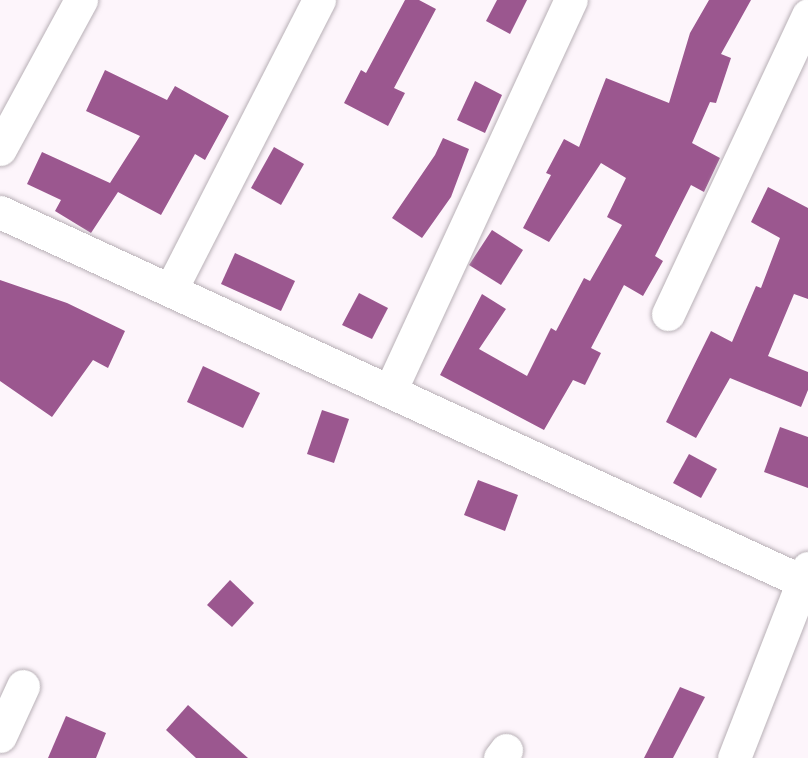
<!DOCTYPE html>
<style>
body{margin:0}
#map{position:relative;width:808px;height:758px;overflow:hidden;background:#fdf5fb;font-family:"Noto Serif",serif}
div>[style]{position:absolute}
.building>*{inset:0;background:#9b578f}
.roads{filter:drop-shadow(0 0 2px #b8b0b6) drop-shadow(0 0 2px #b8b0b6)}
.street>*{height:33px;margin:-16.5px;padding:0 16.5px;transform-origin:16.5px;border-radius:16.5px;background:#fff}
span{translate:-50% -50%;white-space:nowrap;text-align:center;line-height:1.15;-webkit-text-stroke:6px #fff;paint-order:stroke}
</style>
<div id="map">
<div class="building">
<i style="clip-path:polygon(405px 0,419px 0,436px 9px,394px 88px,405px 93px,388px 126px,344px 103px,361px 70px,366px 73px)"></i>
<i style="clip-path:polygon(497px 0,527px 0,510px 34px,486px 21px)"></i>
<i style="clip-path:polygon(709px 0,751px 0,721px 54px,731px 58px,716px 103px,710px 102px,692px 143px,720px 158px,704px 192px,691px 185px,655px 256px,663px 261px,643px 296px,624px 285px,591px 348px,601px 353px,585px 385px,573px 380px,544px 430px,440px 375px,482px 294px,506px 309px,479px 349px,527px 376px,551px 328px,556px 331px,584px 278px,590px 281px,622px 225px,607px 217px,626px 178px,601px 163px,549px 242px,523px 228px,551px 175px,546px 173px,564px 139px,579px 147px,606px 78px,669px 103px,690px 33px)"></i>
<i style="clip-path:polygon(105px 70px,167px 100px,175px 86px,229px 116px,205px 160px,195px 154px,161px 215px,118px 192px,91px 233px,55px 211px,61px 200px,27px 184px,42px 152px,110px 183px,140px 136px,86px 111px)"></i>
<i style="clip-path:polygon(475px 81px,502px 95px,485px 133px,457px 120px)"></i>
<i style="clip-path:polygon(443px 138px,469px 149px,451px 197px,422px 238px,392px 218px,435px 155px)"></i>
<i style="clip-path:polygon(274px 147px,304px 164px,281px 205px,251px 188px)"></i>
<i style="clip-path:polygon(768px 187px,808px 208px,808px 299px,794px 294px,768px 356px,808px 372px,808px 390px,801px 407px,730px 378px,696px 438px,666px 422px,711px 331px,732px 342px,756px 286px,761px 288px,780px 238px,751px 222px)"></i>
<i style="clip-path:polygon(492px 230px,523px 250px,501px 285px,469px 265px)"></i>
<i style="clip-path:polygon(235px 253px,295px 281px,281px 311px,221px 284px)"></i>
<i style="clip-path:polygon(0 280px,67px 303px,125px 331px,108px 368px,93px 360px,52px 417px,0 381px)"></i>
<i style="clip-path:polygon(359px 293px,388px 308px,372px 339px,342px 325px)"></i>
<i style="clip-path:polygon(203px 366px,260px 393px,243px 428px,187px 402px)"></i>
<i style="clip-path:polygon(322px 410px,349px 419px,334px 463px,307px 454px)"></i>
<i style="clip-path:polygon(780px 427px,808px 437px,808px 488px,764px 472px)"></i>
<i style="clip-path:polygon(689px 454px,717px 469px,701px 498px,673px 483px)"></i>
<i style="clip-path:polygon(478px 480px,518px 495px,505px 531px,464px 515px)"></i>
<i style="clip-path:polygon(230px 580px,254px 603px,232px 627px,207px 605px)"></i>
<i style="clip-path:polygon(680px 687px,705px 697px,673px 758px,644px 758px)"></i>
<i style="clip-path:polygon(188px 705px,248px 758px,196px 758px,166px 730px)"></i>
<i style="clip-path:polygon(66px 716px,106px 733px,96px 758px,48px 758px)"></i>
</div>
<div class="roads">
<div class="street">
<i style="left:0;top:149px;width:170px;rotate:-61.5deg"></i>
<i style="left:0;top:212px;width:890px;rotate:24.72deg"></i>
<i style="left:171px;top:289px;width:325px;rotate:-62.9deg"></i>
<i style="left:668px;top:314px;width:330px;rotate:-64.9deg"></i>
<i style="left:390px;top:391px;width:431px;rotate:-65.2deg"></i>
<i style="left:0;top:736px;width:55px;rotate:-65.3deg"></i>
<i style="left:500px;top:758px;width:10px;rotate:-53deg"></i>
<i style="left:734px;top:758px;width:204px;rotate:-68.7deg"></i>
</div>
</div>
</div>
